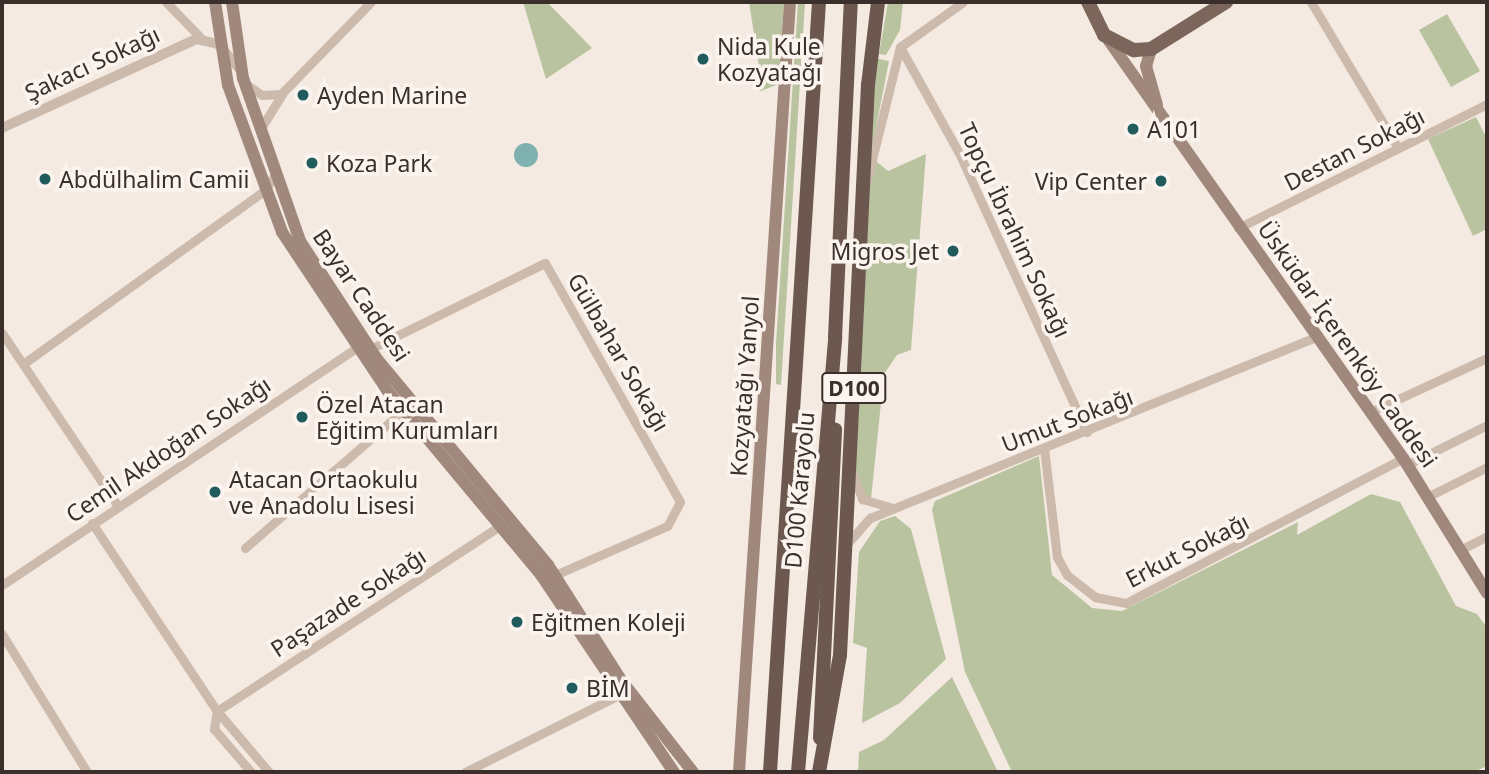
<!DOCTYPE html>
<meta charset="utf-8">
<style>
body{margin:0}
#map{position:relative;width:1489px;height:774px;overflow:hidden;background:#f4eae1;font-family:"Noto Sans",sans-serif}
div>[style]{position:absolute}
.green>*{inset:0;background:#b9c3a0}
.water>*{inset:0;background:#80b1b1}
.round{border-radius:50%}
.minor>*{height:9px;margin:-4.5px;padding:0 4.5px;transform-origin:4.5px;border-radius:4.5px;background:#ccbaac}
.tertiary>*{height:10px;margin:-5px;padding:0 5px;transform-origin:5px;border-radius:5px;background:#ccbaac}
.secondary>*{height:12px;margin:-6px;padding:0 6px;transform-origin:6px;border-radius:6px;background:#a0887d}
.primary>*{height:14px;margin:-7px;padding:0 7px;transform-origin:7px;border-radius:7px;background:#7c665c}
.trunk>*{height:14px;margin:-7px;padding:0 7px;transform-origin:7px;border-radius:7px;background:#6c584f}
.dots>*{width:19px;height:19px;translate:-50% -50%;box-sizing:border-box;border:4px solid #fbf4ee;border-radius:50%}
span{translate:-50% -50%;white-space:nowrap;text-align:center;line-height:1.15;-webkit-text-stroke:7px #fbf4ee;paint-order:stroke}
.shield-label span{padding:2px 5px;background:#fbf4ee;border:2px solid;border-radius:5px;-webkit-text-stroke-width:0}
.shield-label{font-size:21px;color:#3b2f2b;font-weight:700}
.poi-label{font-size:23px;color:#3b2f2b}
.left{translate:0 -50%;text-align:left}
.right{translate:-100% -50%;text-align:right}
.street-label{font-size:23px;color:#3b2f2b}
.frame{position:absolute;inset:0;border:4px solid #3b2f2b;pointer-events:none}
</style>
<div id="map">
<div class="green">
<i style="clip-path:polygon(523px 2px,547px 2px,592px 48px,546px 79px)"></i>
<i style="clip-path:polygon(749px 2px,784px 2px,779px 84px,761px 91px,755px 89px,759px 66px)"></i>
<i style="clip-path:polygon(798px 2px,805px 2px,781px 385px,776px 384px,776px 344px)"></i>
<i style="clip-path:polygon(888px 2px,903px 2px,900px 30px,886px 55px,879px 54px)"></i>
<i style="clip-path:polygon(1447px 14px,1480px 71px,1451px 87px,1419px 30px)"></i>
<i style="clip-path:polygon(875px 58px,889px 61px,871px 153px)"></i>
<i style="clip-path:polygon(1476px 117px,1487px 139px,1487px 229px,1473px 236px,1428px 139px)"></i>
<i style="clip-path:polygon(926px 154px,911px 350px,897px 355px,884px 374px,871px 499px,862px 499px,850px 456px,863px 188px,876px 161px,888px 171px)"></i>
<i style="clip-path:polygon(1039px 456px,1052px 575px,1092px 608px,1122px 611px,1298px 522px,1297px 535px,1371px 494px,1400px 502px,1456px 606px,1477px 614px,1487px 628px,1487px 766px,1474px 772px,1012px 772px,965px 672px,932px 510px,935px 501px)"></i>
<i style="clip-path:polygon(895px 516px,911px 529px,946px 659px,900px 703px,862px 723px,867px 648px,853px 643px,859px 552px,880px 521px)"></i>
<i style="clip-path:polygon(952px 677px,998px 772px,858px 772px,859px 752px,884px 740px)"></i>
</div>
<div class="water">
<i class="round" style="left:514px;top:143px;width:24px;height:24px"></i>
</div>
<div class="minor">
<i style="left:166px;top:2px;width:50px;rotate:45.8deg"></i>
<i style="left:1311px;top:2px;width:170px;rotate:59.2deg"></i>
<i style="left:900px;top:47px;width:121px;rotate:60.9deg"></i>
<i style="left:959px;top:153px;width:307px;rotate:65.4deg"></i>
<i style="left:246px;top:84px;width:19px;rotate:35deg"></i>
<i style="left:262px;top:95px;width:18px;rotate:-3deg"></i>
<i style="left:261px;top:128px;width:44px;rotate:-58.1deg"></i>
<i style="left:284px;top:91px;width:124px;rotate:-45.7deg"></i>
<i style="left:867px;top:180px;width:137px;rotate:-76.1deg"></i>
<i style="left:900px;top:47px;width:77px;rotate:-35.5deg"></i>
<i style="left:1238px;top:228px;width:278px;rotate:-26.5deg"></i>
<i style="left:2px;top:333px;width:208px;rotate:56.2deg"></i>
<i style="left:370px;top:349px;width:195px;rotate:-26.2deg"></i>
<i style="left:545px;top:263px;width:274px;rotate:60.5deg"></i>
<i style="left:680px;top:502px;width:27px;rotate:118deg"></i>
<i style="left:667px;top:526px;width:122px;rotate:156.4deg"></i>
<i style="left:23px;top:364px;width:298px;rotate:-35.7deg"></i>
<i style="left:265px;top:190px;width:17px;rotate:-57deg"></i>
<i style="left:1370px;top:412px;width:129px;rotate:-24.8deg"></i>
<i style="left:1044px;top:448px;width:110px;rotate:83.2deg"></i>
<i style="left:1057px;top:557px;width:21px;rotate:61deg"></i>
<i style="left:1067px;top:575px;width:36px;rotate:38deg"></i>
<i style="left:1095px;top:597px;width:32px;rotate:11deg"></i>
<i style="left:1126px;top:603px;width:313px;rotate:-27.6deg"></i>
<i style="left:1407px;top:465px;width:89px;rotate:-26.6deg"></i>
<i style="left:853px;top:475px;width:26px;rotate:69deg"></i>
<i style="left:862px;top:499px;width:29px;rotate:16deg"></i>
<i style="left:1427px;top:497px;width:67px;rotate:-26.6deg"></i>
<i style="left:92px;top:523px;width:226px;rotate:56.4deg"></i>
<i style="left:217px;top:711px;width:80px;rotate:49.6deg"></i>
<i style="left:847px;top:544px;width:35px;rotate:-49deg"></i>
<i style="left:870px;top:518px;width:481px;rotate:-22.1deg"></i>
<i style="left:245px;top:548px;width:211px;rotate:-41deg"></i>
<i style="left:1460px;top:550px;width:30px;rotate:-27deg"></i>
<i style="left:2px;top:585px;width:428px;rotate:-33.8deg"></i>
<i style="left:2px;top:634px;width:162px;rotate:58.4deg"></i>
<i style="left:251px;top:772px;width:57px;rotate:-130.7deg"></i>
<i style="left:214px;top:729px;width:18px;rotate:-81deg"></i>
<i style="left:217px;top:711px;width:339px;rotate:-33.2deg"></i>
<i style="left:465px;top:772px;width:170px;rotate:-26.6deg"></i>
</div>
<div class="tertiary">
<i style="left:2px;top:128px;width:213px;rotate:-24.6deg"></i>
<i style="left:196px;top:39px;width:23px;rotate:13deg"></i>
<i style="left:218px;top:44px;width:35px;rotate:49deg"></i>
</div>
<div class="secondary">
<i style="left:215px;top:2px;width:84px;rotate:81.1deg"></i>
<i style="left:228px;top:85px;width:157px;rotate:69.8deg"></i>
<i style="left:282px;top:232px;width:190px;rotate:56.4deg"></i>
<i style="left:387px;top:390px;width:241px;rotate:50.2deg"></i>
<i style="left:541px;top:575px;width:238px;rotate:56deg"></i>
<i style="left:232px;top:2px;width:77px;rotate:81.8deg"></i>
<i style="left:243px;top:78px;width:173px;rotate:70.7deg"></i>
<i style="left:300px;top:241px;width:141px;rotate:56.9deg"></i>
<i style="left:377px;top:359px;width:268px;rotate:50.3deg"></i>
<i style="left:548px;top:565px;width:136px;rotate:57.6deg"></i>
<i style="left:621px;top:680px;width:117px;rotate:52deg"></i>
<i style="left:1105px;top:35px;width:517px;rotate:54.84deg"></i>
<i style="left:1403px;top:458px;width:159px;rotate:58.1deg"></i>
<i style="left:1151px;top:49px;width:18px;rotate:106deg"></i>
<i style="left:1146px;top:66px;width:41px;rotate:74.2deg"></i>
<i style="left:739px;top:772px;width:772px;rotate:-86.21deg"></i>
</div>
<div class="primary">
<i style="left:1088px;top:2px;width:37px;rotate:64deg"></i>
<i style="left:1104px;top:35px;width:34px;rotate:27deg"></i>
<i style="left:1134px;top:50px;width:17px;rotate:-3deg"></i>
<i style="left:1151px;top:49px;width:89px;rotate:-32.1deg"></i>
</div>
<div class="trunk">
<i style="left:820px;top:738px;width:309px;rotate:-87.2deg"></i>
<i style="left:770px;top:772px;width:772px;rotate:-86.36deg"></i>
<i style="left:798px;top:772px;width:437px;rotate:-85.1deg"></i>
<i style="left:835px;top:337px;width:335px;rotate:-87.3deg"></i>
<i style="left:819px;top:772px;width:119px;rotate:-79.8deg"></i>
<i style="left:840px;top:655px;width:571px;rotate:-87.19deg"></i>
<i style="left:868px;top:85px;width:84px;rotate:-83.1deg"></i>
</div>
<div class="dots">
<i style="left:703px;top:59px;background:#205c5d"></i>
<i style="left:303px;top:95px;background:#205c5d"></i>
<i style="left:1133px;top:129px;background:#205c5d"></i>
<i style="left:312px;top:163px;background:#205c5d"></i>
<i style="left:45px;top:179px;background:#205c5d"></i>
<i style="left:1161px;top:181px;background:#205c5d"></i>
<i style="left:953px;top:251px;background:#205c5d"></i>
<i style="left:302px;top:417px;background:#205c5d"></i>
<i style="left:215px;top:492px;background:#205c5d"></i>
<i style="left:517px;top:622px;background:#205c5d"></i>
<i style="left:572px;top:688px;background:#205c5d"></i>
</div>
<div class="shield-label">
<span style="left:854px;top:388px">D100</span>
</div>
<div class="poi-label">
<span class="left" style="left:717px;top:59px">Nida Kule<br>Kozyatağı</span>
<span class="left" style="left:317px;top:95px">Ayden Marine</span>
<span class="left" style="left:1147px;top:129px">A101</span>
<span class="left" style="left:326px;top:163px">Koza Park</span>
<span class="left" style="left:59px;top:179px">Abdülhalim Camii</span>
<span class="right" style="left:1147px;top:181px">Vip Center</span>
<span class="right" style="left:939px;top:251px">Migros Jet</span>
<span class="left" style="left:316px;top:417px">Özel Atacan<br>Eğitim Kurumları</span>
<span class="left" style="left:229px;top:492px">Atacan Ortaokulu<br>ve Anadolu Lisesi</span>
<span class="left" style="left:531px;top:622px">Eğitmen Koleji</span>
<span class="left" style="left:586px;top:688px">BİM</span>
</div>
<div class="street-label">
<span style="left:92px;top:63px;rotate:-25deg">Şakacı Sokağı</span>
<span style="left:1354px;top:149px;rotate:-27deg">Destan Sokağı</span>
<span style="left:1015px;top:230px;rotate:65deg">Topçu İbrahim Sokağı</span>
<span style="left:362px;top:295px;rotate:56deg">Bayar Caddesi</span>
<span style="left:1348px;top:344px;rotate:55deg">Üsküdar İçerenköy Caddesi</span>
<span style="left:619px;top:352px;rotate:60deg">Gülbahar Sokağı</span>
<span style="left:744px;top:386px;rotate:-86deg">Kozyatağı Yanyol</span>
<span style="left:1067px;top:420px;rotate:-21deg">Umut Sokağı</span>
<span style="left:168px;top:449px;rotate:-34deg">Cemil Akdoğan Sokağı</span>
<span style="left:799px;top:490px;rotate:-85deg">D100 Karayolu</span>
<span style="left:1187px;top:550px;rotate:-27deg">Erkut Sokağı</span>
<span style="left:348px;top:602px;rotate:-33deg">Paşazade Sokağı</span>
</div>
<div class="frame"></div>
</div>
